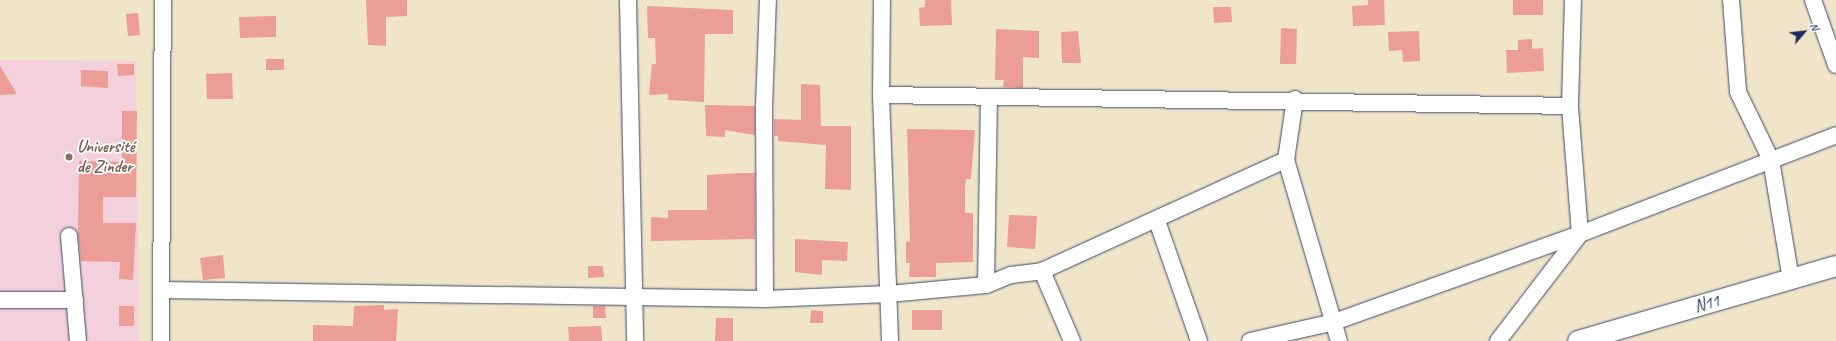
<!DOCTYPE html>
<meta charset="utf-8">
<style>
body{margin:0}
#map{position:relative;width:1836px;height:341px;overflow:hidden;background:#f0e5c9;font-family:Caveat,sans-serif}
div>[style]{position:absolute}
.built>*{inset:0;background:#f4cfdc}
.building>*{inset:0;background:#eb9d96}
.roads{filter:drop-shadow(0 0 1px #3b4a6e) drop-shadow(0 0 1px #3b4a6e)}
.minor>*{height:16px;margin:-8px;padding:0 8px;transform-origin:8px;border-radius:8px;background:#fff}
.major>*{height:20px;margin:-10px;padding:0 10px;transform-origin:10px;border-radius:10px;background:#fff}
.dots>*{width:11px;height:11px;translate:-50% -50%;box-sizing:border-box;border:2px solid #fff;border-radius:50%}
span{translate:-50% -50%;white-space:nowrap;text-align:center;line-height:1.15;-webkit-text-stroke:3.5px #fff;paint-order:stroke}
.education-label{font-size:17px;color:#785e54;font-weight:700}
.left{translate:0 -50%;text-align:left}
.street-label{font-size:17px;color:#1b2f5e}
.north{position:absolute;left:1784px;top:12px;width:40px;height:40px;-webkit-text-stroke:3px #fff;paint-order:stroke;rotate:62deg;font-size:11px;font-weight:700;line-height:16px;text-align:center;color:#1b2f5e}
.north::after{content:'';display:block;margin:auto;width:14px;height:18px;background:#1b2f5e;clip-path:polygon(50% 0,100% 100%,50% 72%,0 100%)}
</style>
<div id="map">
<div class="built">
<i style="clip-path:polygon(0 60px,136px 61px,139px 341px,0 341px)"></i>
</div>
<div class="building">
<i style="clip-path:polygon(366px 0,407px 0,407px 16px,386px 17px,386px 46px,368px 45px)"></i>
<i style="clip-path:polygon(925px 0,951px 0,952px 25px,920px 26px,919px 8px,925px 7px)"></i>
<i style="clip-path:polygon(1368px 0,1384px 0,1385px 25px,1353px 26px,1352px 6px,1368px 5px)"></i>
<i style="clip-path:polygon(1513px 0,1543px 0,1543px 15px,1513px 15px)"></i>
<i style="clip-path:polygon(647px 6px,733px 10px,733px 34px,705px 34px,704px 102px,668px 100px,668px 94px,649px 95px,652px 64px,656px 64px,655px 38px,648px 38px)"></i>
<i style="clip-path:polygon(1213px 7px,1231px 7px,1232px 22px,1214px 23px)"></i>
<i style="clip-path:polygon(138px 13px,140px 35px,128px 36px,126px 14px)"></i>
<i style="clip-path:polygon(276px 16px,276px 37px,240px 38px,239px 17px)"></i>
<i style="clip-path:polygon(1281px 28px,1297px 29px,1296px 64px,1280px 64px)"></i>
<i style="clip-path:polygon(996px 29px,1039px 31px,1039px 58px,1023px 57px,1023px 88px,1003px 87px,1004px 80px,995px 80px)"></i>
<i style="clip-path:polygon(1078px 31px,1081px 63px,1062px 63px,1061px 32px)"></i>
<i style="clip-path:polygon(1419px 31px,1420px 61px,1403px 62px,1402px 50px,1389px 51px,1388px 32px)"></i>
<i style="clip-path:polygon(1532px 39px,1532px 49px,1543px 48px,1544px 71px,1507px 73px,1506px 50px,1518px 50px,1518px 40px)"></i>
<i style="clip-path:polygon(266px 59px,284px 59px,284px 70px,266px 70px)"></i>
<i style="clip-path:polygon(117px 64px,134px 64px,134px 75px,118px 76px)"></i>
<i style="clip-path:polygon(0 66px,17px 94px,0 95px)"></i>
<i style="clip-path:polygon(81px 70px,108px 71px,108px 88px,81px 86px)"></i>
<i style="clip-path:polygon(232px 73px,233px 99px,207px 99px,206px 74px)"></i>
<i style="clip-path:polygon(801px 84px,820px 85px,821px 126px,851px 126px,851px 190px,825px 189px,826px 145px,778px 141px,778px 136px,774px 136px,774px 119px,801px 120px)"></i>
<i style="clip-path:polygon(705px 105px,755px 106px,755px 135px,725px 130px,725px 137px,706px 136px)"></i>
<i style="clip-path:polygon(122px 111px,137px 111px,136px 197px,103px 197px,103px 223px,136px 223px,133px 280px,119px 279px,120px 262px,81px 261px,78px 234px,79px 161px,122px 162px)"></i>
<i style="clip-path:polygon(907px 129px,975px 130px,971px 179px,966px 179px,965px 187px,965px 213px,973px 213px,973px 262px,936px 263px,936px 277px,909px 277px,910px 263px,906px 263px,906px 242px,910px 241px)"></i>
<i style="clip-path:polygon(742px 173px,755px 173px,755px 239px,651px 241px,651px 217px,668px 218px,668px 210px,707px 210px,707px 175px)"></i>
<i style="clip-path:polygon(1009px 215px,1037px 216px,1035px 249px,1007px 247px)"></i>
<i style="clip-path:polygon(795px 239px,848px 242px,847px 261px,822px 260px,822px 275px,795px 272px)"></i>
<i style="clip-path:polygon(223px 255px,225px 278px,203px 280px,200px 258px)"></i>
<i style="clip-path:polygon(588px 266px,603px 266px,604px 277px,588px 278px)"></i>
<i style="clip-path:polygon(384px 305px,384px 310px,398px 309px,396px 341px,313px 341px,313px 325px,353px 326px,354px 306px)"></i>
<i style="clip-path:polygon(119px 306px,134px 306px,134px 326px,119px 326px)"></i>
<i style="clip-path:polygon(593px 306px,605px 306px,606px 318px,593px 318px)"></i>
<i style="clip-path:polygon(811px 310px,823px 311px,823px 323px,810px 323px)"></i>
<i style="clip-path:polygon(912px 310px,942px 310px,942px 330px,912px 330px)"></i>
<i style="clip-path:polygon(716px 318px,733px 318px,733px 341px,715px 341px)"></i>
<i style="clip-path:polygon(601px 326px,602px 341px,569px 341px,568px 327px)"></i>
</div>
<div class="roads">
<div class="minor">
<i style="left:628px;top:0;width:341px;rotate:88.8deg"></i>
<i style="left:882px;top:0;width:95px;rotate:90.6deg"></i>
<i style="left:881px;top:95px;width:246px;rotate:87.9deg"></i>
<i style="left:1731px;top:0;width:92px;rotate:85.6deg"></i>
<i style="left:1738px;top:92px;width:76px;rotate:64.1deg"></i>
<i style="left:1771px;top:160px;width:122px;rotate:80.5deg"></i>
<i style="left:1813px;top:0;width:69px;rotate:70.5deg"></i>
<i style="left:881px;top:95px;width:689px;rotate:0.91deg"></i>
<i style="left:1295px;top:99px;width:62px;rotate:98.4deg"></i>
<i style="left:1286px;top:160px;width:189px;rotate:73.7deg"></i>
<i style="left:1157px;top:221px;width:127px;rotate:70.7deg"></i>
<i style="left:69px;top:236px;width:105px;rotate:85.1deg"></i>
<i style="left:1042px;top:271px;width:76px;rotate:66.8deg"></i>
<i style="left:986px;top:285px;width:187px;rotate:-89.1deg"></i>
<i style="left:162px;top:290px;width:603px;rotate:0.86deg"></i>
<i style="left:765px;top:299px;width:124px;rotate:-2.3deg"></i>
<i style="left:889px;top:294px;width:97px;rotate:-5.3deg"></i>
<i style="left:986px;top:285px;width:27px;rotate:-22deg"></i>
<i style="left:1011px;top:275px;width:31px;rotate:-7deg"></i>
<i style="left:1042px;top:271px;width:268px;rotate:-24.5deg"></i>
<i style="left:765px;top:299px;width:192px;rotate:-90.3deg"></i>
<i style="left:764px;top:107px;width:107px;rotate:-87.9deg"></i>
<i style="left:0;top:300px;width:75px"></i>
<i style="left:161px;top:341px;width:341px;rotate:-89.7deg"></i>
<i style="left:1250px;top:341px;width:86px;rotate:-12.7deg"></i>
<i style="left:1334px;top:322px;width:261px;rotate:-19.7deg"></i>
<i style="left:1580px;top:234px;width:274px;rotate:-21.1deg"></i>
<i style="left:1498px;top:341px;width:135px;rotate:-52.5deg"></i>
<i style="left:1580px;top:234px;width:128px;rotate:-94.5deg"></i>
<i style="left:1570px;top:106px;width:106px;rotate:-88.4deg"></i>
</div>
<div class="major">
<i style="left:1578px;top:341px;width:269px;rotate:-16.2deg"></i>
</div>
</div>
<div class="dots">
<i style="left:69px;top:157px;background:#8d6e63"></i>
</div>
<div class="education-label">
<span class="left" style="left:77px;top:157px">Université<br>de Zinder</span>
</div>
<div class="street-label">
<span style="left:1707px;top:304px;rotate:-16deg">N11</span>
</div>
<div class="north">N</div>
</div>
